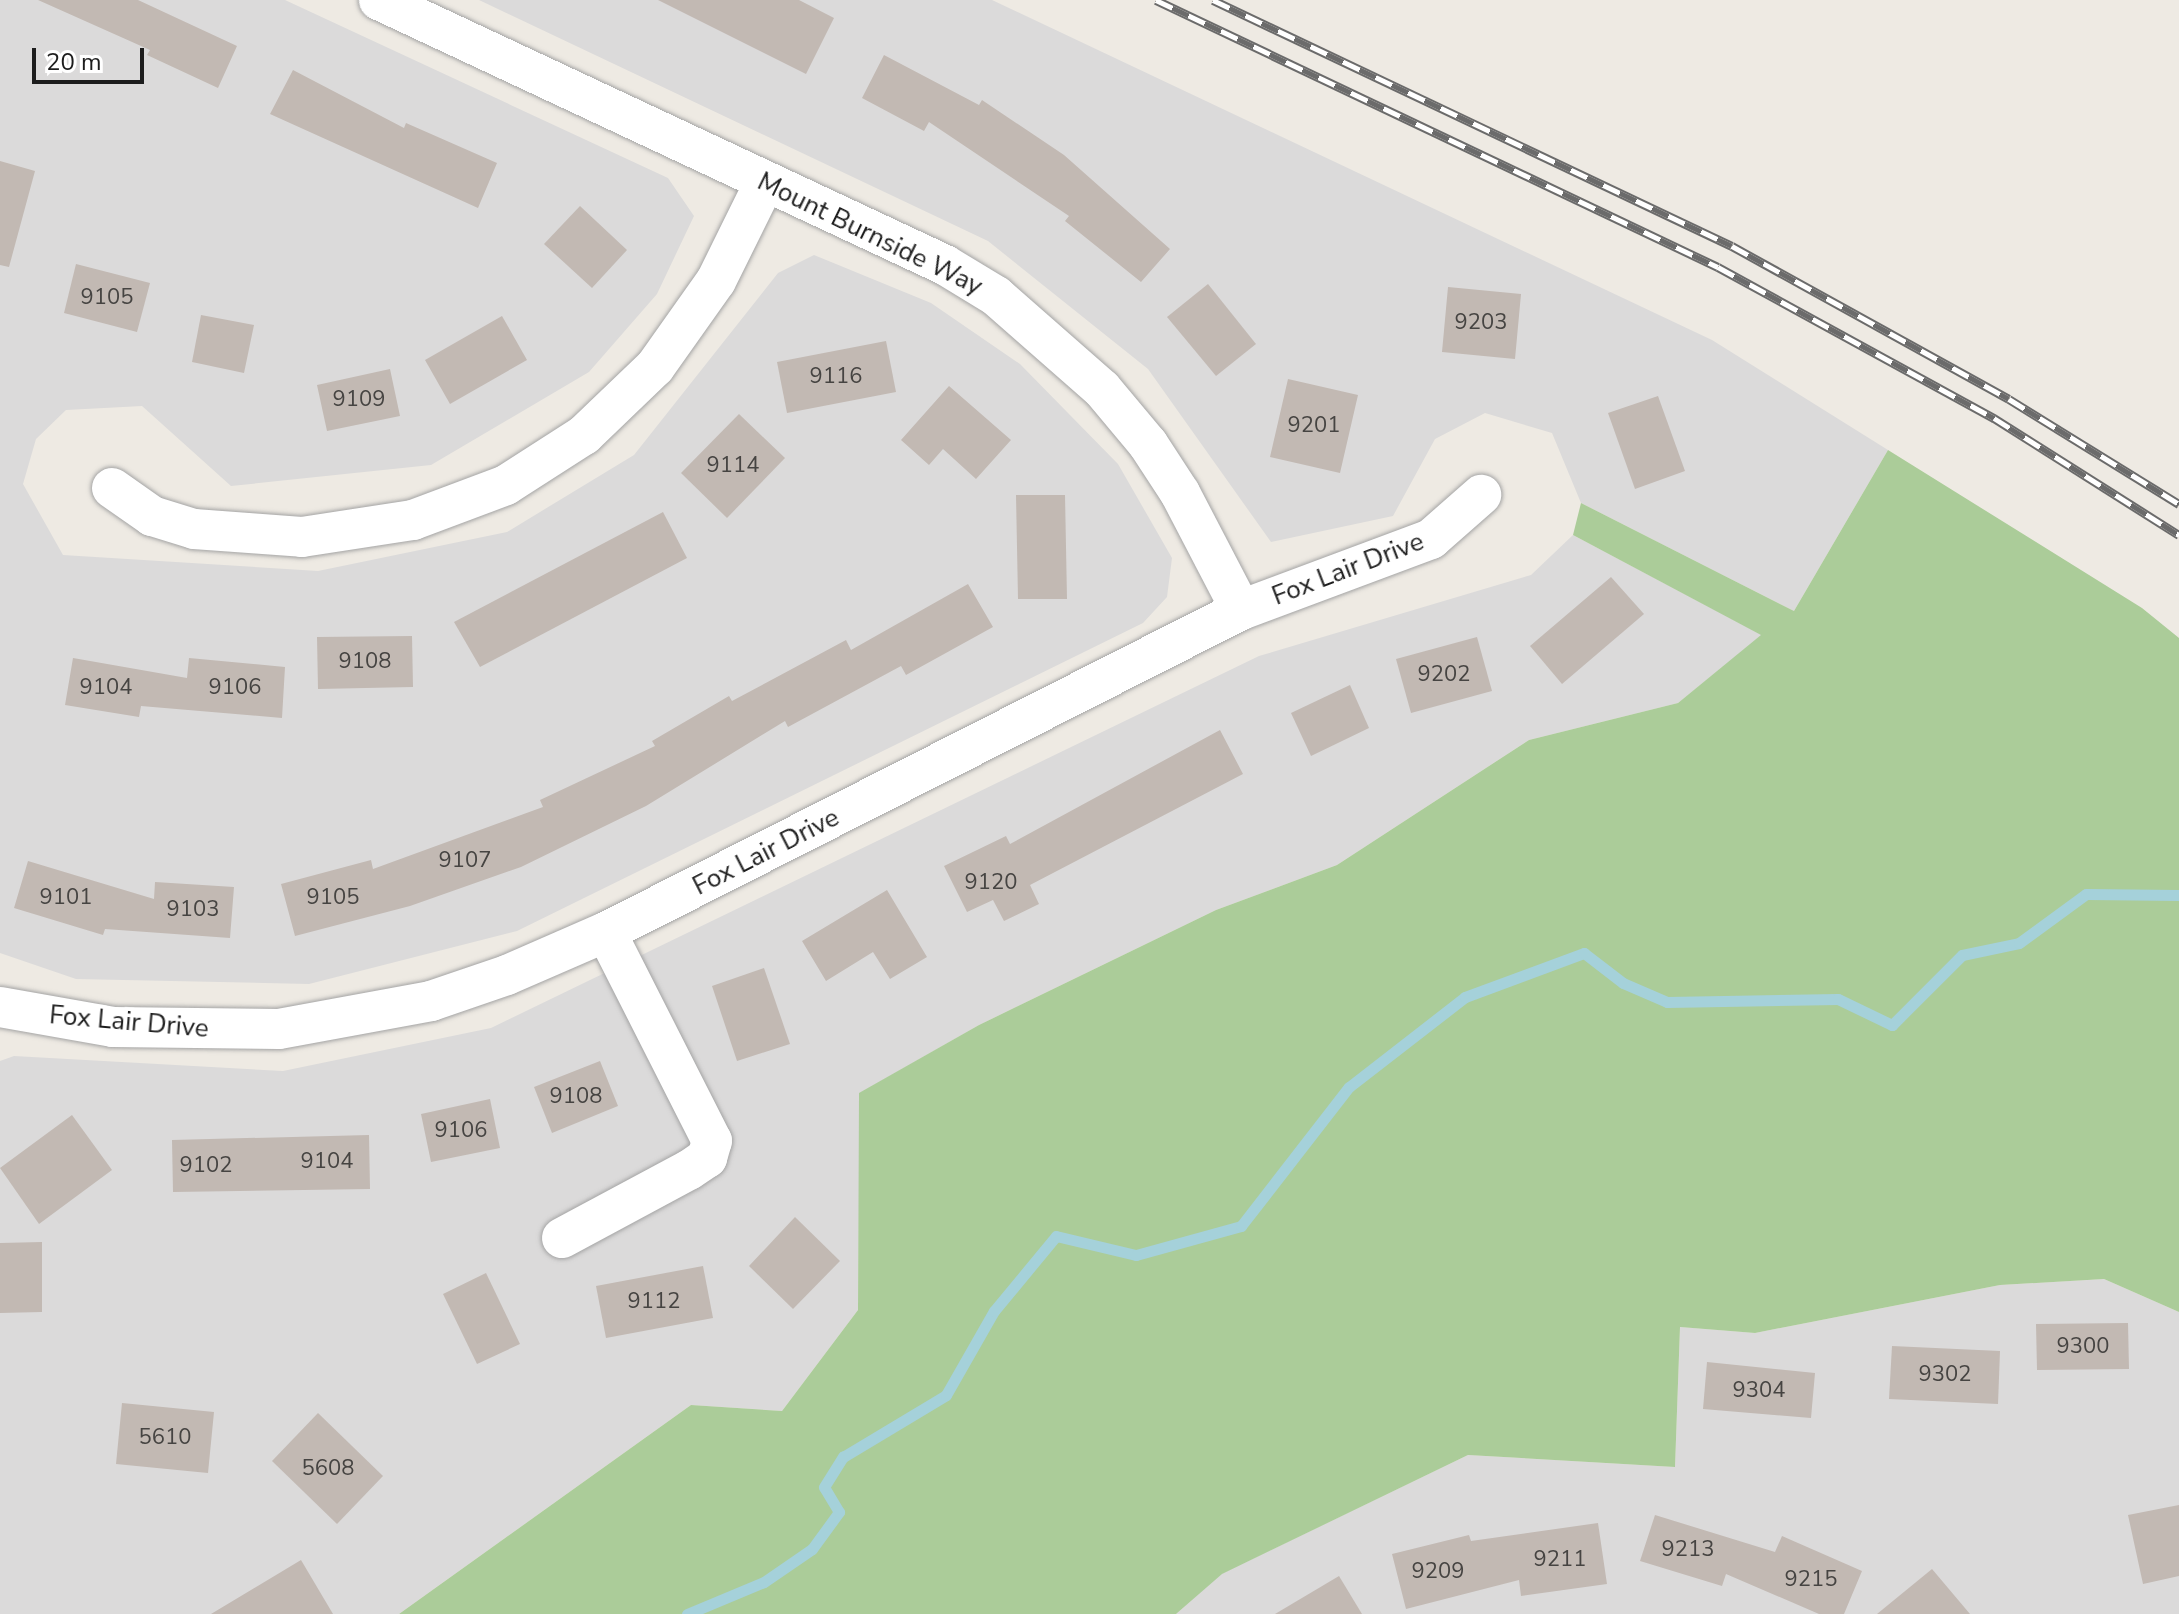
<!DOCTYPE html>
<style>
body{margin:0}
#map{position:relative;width:2179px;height:1614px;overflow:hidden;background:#eeeae3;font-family:"Nunito Sans",sans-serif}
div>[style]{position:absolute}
.residential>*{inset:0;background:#dbdada}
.forest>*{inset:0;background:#abcc99}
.stream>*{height:11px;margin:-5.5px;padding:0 5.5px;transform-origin:5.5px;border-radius:5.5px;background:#a5d1da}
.building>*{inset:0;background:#c2b9b3}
.roads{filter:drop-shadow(0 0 2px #a4a4a4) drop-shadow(0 0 2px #a4a4a4)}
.minor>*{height:40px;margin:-20px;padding:0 20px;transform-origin:20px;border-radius:20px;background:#fff}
.rail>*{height:9px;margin-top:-4.5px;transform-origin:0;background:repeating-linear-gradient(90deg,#fff 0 18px,#6b6b6b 0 36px);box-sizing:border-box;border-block:2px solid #6b6b6b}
span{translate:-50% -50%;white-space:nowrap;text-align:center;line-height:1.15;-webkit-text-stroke:7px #fff;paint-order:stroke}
.number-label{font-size:22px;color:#464442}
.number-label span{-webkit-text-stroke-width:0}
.street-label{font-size:26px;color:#1d1d1d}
.scale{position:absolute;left:32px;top:48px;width:112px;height:36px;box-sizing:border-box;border:4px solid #1d1d1d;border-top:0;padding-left:10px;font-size:24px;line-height:28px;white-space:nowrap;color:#1d1d1d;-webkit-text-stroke:6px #fff;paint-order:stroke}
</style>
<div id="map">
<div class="residential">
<i style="clip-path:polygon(0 0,285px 0,668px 178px,694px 216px,657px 294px,589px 372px,431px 465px,231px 486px,142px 406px,66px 410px,36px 439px,23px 484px,63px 555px,318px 571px,507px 532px,634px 455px,778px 273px,814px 255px,931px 303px,1020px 364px,1118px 464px,1172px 558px,1167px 597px,1143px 623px,517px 931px,309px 984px,76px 979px,0 953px)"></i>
<i style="clip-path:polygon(479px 0,992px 0,1712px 340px,1888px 450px,1794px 611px,1581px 503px,1552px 433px,1485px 413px,1435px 439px,1393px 516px,1271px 542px,1148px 369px,988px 241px)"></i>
<i style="clip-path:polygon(1573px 535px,1762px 635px,1678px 703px,1529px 740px,1337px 865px,1216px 910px,979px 1025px,860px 1093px,858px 1310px,782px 1411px,691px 1405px,399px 1614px,0 1614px,0 1061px,14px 1056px,283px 1071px,491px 1028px,1259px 656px,1531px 575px)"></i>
<i style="clip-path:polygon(2104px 1279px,2179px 1312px,2179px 1614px,1176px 1614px,1221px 1574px,1468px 1455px,1675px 1467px,1680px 1327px,1755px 1333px,2000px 1285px)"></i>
</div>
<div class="forest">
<i style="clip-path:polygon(1888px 450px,2142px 608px,2179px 638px,2179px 1312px,2104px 1279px,2000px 1285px,1755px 1333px,1680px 1327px,1675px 1467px,1468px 1455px,1222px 1574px,1176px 1614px,399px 1614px,691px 1405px,782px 1411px,858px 1310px,859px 1093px,979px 1025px,1216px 910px,1337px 865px,1529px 740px,1678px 703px,1761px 635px,1573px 535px,1581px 503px,1794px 611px)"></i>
</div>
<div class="stream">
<i style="left:687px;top:1614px;width:83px;rotate:-22.6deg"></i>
<i style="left:764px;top:1582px;width:58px;rotate:-34.5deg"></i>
<i style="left:812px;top:1549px;width:46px;rotate:-53.9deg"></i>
<i style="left:839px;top:1512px;width:29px;rotate:-121deg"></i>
<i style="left:824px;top:1487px;width:36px;rotate:-58deg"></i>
<i style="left:843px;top:1457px;width:120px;rotate:-31deg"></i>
<i style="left:946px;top:1395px;width:97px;rotate:-60.3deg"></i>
<i style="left:994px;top:1311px;width:97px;rotate:-50.4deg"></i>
<i style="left:1056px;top:1236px;width:82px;rotate:13.4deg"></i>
<i style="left:1136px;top:1255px;width:109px;rotate:-15.4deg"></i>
<i style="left:1241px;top:1226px;width:176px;rotate:-52.2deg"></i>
<i style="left:1349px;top:1087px;width:147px;rotate:-37.8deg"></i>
<i style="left:1465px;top:997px;width:127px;rotate:-20.3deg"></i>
<i style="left:1584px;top:953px;width:49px;rotate:37.6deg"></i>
<i style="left:1623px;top:983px;width:48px;rotate:23.4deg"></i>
<i style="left:1667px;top:1002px;width:171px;rotate:-1deg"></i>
<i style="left:1838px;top:999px;width:60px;rotate:25.7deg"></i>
<i style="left:1892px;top:1025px;width:99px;rotate:-45deg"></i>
<i style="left:1962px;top:955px;width:58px;rotate:-11.9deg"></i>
<i style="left:2019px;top:943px;width:83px;rotate:-36.2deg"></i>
<i style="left:2086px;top:894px;width:93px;rotate:0.6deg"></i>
</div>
<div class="building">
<i style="clip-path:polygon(38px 0,138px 0,237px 46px,218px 88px,147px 55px,150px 50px)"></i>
<i style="clip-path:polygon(658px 0,799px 0,834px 18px,806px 74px)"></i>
<i style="clip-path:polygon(884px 55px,979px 105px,982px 100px,1064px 155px,1170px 249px,1141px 282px,1065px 221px,1069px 216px,929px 122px,924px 131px,862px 98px)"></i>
<i style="clip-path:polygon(293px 70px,404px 128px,406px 123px,497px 163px,478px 208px,270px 114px)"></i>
<i style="clip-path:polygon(0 161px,35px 171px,9px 267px,0 265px)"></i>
<i style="clip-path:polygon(580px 206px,627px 250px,592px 288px,544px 244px)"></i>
<i style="clip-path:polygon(76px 264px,150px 283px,137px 332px,64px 313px)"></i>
<i style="clip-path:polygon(1208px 284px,1256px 344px,1216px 376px,1167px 317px)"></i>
<i style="clip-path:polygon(1448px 287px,1521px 294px,1515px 359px,1442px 352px)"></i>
<i style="clip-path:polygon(201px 315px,254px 325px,244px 373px,192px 362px)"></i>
<i style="clip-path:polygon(502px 316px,527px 360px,450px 404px,425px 360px)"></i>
<i style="clip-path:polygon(886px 341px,896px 392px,787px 413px,777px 362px)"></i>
<i style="clip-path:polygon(390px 369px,400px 416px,327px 431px,317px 385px)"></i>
<i style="clip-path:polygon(1288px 379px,1358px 395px,1340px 473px,1270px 457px)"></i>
<i style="clip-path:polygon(949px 386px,1011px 440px,976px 479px,943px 449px,929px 465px,901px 440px)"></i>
<i style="clip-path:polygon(1658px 396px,1685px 471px,1635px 489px,1608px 413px)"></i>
<i style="clip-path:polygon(739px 414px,785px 458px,727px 518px,681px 473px)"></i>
<i style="clip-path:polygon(1016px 495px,1065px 495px,1067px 599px,1018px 599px)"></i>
<i style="clip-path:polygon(663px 512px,687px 558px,480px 667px,454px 622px)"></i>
<i style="clip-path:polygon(1611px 577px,1644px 614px,1562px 684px,1530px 646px)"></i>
<i style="clip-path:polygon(968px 584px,993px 627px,906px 675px,901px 666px,788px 727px,785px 721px,646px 806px,521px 867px,410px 906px,295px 936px,281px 884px,371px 860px,373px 869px,543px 807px,540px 800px,655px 746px,652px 741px,729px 696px,732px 701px,846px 640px,851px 650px)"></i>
<i style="clip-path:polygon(412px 636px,413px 687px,318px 689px,317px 637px)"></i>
<i style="clip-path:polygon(1477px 637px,1492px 691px,1411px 713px,1396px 659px)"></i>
<i style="clip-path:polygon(73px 658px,187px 678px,189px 658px,285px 667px,282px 718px,141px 706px,139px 717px,65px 705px)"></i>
<i style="clip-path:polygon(1350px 685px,1369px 728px,1311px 756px,1291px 713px)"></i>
<i style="clip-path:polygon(1220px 730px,1243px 774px,1030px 885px,1039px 904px,1004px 921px,993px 900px,967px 912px,944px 866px,1006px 836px,1010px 844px)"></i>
<i style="clip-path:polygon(28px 861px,154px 899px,155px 882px,234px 887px,230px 938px,105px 929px,103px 935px,14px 908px)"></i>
<i style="clip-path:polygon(887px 890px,927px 957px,890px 979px,873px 952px,826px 981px,802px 941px)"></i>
<i style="clip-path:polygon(764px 968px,790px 1044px,737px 1061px,712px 986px)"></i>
<i style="clip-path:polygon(600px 1061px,618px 1106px,552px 1133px,534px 1087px)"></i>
<i style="clip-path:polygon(490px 1099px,500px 1148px,431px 1162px,421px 1114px)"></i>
<i style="clip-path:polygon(72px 1115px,112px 1170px,39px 1224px,0 1168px)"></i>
<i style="clip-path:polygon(369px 1135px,370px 1189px,173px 1192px,172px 1140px)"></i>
<i style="clip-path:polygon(795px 1217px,840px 1261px,793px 1309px,749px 1266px)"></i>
<i style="clip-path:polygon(42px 1242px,42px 1312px,0 1313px,0 1243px)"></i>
<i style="clip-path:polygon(703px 1266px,713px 1318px,606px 1338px,596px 1286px)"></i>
<i style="clip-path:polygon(486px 1273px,520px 1344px,477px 1364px,443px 1294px)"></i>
<i style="clip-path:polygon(2128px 1323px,2129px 1369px,2037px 1370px,2036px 1324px)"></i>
<i style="clip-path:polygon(1892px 1346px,2000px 1351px,1998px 1404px,1889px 1399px)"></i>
<i style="clip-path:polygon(1707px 1362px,1815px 1373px,1811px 1418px,1703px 1409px)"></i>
<i style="clip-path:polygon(122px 1403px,214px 1412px,208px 1473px,116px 1464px)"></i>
<i style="clip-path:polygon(318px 1413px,383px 1476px,337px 1524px,272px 1461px)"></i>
<i style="clip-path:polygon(2179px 1505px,2179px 1576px,2143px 1584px,2128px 1515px)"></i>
<i style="clip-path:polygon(1655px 1515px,1775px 1552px,1782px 1536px,1862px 1571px,1844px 1614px,1819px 1614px,1726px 1574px,1722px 1586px,1640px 1561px)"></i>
<i style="clip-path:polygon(1598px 1523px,1607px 1584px,1521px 1596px,1519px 1580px,1406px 1609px,1392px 1554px,1469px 1535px,1471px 1541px)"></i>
<i style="clip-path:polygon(301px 1560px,333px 1614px,211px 1614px)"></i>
<i style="clip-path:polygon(1932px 1569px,1970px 1614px,1877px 1614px)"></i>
<i style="clip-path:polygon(1339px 1576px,1362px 1614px,1275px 1614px)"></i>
</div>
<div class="roads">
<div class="minor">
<i style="left:379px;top:0;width:625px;rotate:25.09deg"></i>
<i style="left:945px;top:265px;width:60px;rotate:31.3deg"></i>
<i style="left:996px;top:296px;width:141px;rotate:41.3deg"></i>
<i style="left:1102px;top:389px;width:72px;rotate:50.1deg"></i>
<i style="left:1148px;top:444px;width:59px;rotate:56.9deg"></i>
<i style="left:1180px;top:493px;width:132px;rotate:62.5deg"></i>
<i style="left:112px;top:488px;width:49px;rotate:35deg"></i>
<i style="left:152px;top:516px;width:44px;rotate:17.2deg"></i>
<i style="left:194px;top:529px;width:108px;rotate:4.2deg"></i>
<i style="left:302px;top:537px;width:112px;rotate:-8.7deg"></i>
<i style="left:413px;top:520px;width:99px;rotate:-20.6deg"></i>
<i style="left:506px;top:485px;width:93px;rotate:-32.7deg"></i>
<i style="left:584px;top:435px;width:98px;rotate:-43.8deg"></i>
<i style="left:655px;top:367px;width:105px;rotate:-54.7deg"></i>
<i style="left:716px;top:281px;width:110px;rotate:-63.7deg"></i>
<i style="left:0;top:1007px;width:115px;rotate:10deg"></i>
<i style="left:113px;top:1027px;width:166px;rotate:0.7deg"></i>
<i style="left:279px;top:1029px;width:155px;rotate:-10.4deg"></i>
<i style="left:431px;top:1001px;width:80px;rotate:-18.9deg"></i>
<i style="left:507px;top:975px;width:108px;rotate:-23.5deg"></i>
<i style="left:606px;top:932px;width:712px;rotate:-26.89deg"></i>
<i style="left:1241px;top:610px;width:203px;rotate:-20.5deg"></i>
<i style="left:1431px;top:539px;width:67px;rotate:-41.3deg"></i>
<i style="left:562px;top:1238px;width:144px;rotate:-28.2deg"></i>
<i style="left:689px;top:1170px;width:22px;rotate:-34deg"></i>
<i style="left:707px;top:1158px;width:18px;rotate:-74deg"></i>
<i style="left:712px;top:1141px;width:234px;rotate:-116.9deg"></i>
</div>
</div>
<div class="rail">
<i style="left:1156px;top:0;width:622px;rotate:25.41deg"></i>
<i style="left:1718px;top:267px;width:315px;rotate:28.7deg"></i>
<i style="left:1994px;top:418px;width:219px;rotate:32.3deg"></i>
<i style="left:1213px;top:0;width:574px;rotate:25.36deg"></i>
<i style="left:1732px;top:246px;width:316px;rotate:28.9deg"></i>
<i style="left:2009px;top:399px;width:200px;rotate:31.7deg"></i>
</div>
<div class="number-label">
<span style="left:107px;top:298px">9105</span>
<span style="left:1481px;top:323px">9203</span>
<span style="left:836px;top:377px">9116</span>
<span style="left:359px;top:400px">9109</span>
<span style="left:1314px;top:426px">9201</span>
<span style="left:733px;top:466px">9114</span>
<span style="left:365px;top:662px">9108</span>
<span style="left:1444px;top:675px">9202</span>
<span style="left:106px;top:688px">9104</span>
<span style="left:235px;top:688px">9106</span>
<span style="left:465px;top:861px">9107</span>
<span style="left:991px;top:883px">9120</span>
<span style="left:66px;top:898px">9101</span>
<span style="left:333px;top:898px">9105</span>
<span style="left:193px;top:910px">9103</span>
<span style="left:576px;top:1097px">9108</span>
<span style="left:461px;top:1131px">9106</span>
<span style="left:327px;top:1162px">9104</span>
<span style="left:206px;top:1166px">9102</span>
<span style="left:654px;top:1302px">9112</span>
<span style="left:2083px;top:1347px">9300</span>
<span style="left:1945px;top:1375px">9302</span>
<span style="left:1759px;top:1391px">9304</span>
<span style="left:165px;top:1438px">5610</span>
<span style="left:328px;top:1469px">5608</span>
<span style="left:1688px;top:1550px">9213</span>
<span style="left:1560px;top:1560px">9211</span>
<span style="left:1438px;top:1572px">9209</span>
<span style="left:1811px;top:1580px">9215</span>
</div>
<div class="street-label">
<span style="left:870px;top:234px;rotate:26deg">Mount Burnside Way</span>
<span style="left:1348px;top:569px;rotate:-21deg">Fox Lair Drive</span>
<span style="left:766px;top:852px;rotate:-27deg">Fox Lair Drive</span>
<span style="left:129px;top:1022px;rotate:5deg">Fox Lair Drive</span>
</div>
<div class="scale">20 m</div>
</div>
